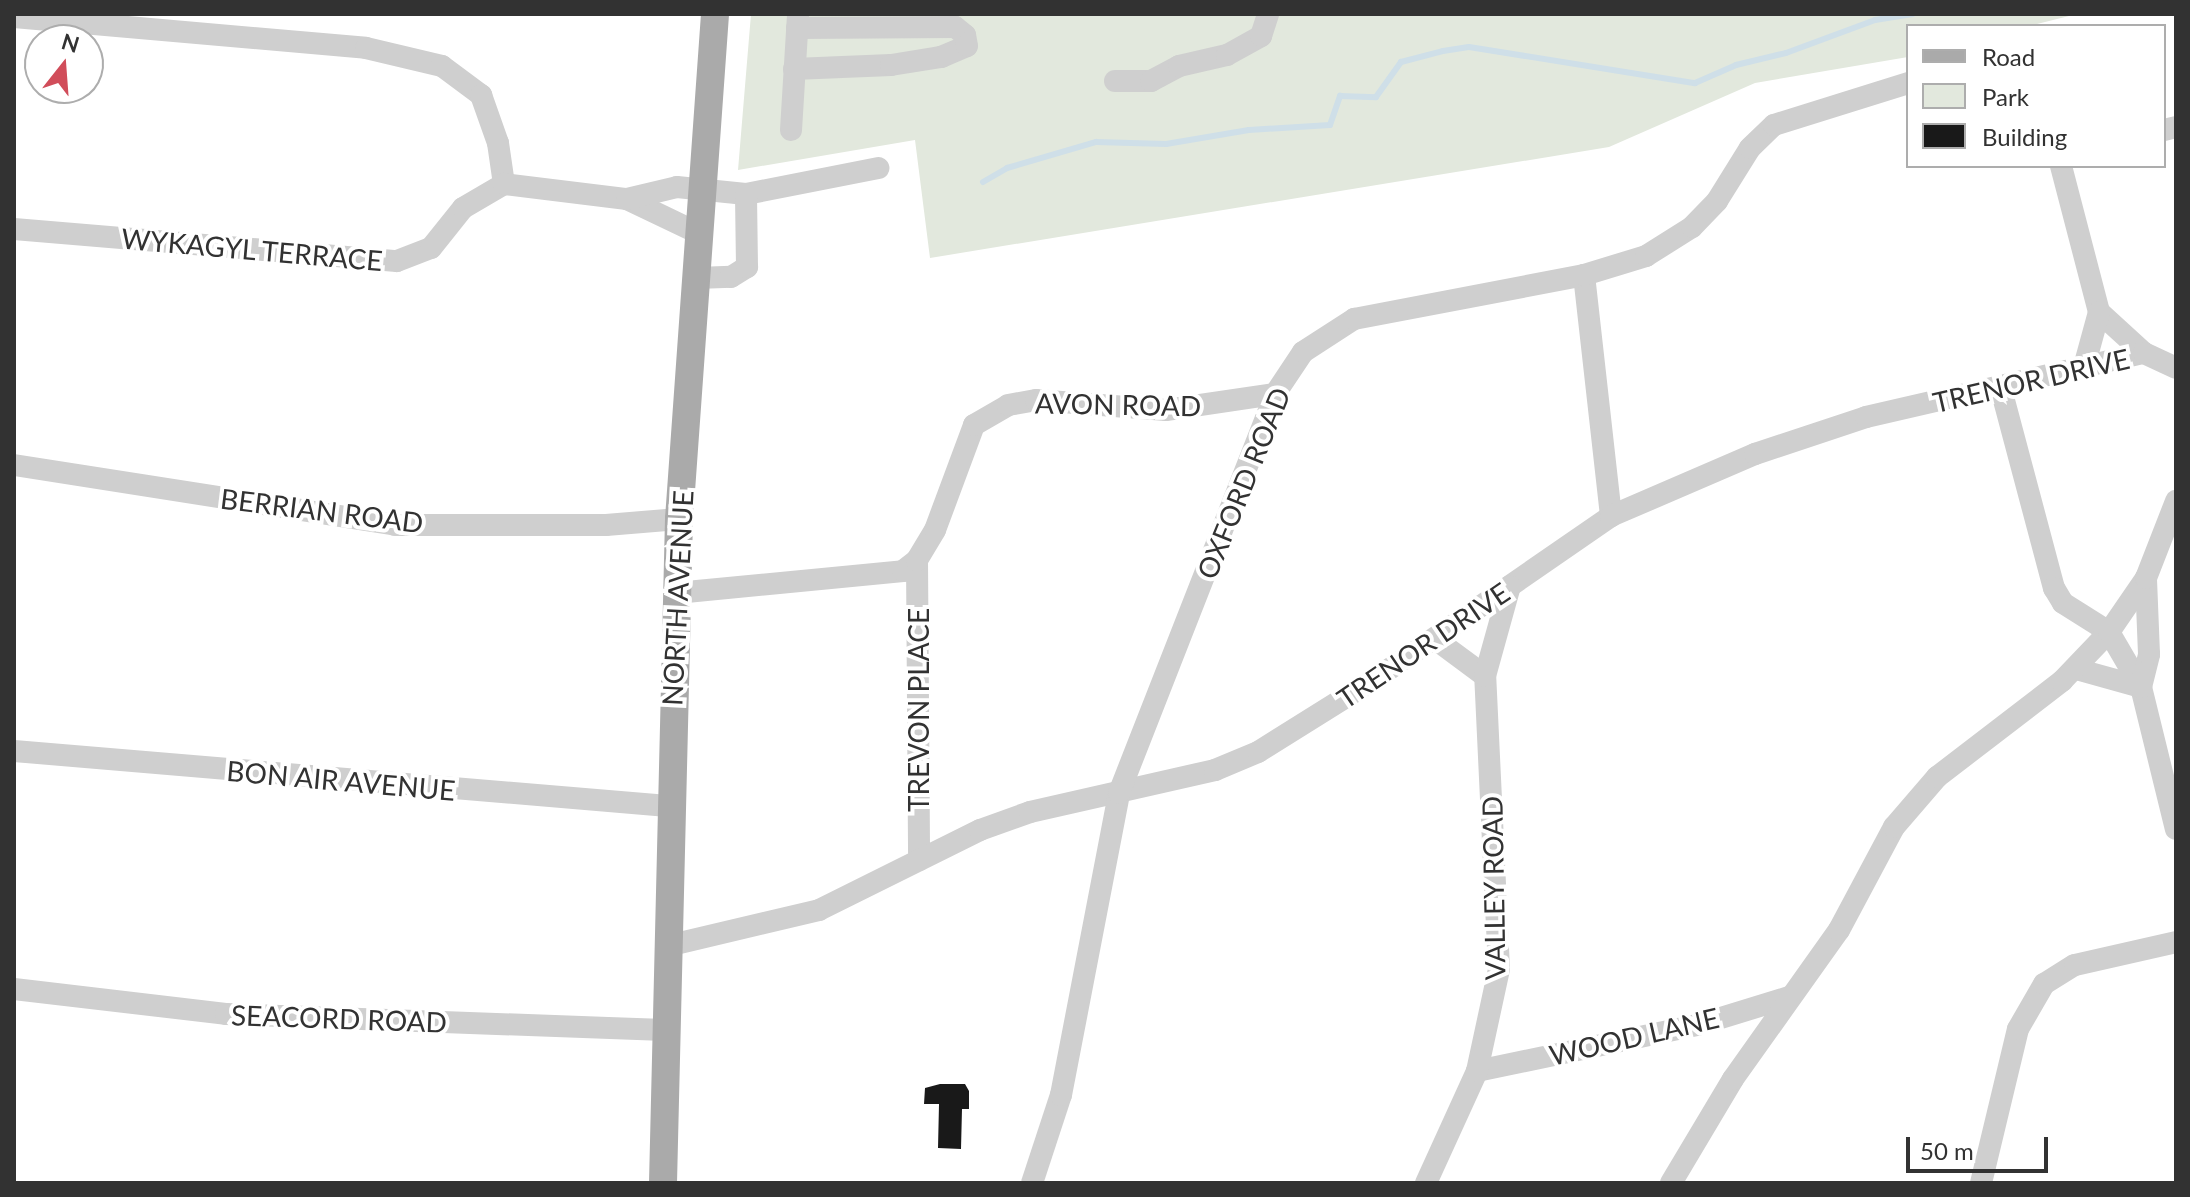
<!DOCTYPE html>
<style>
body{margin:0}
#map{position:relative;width:2190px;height:1197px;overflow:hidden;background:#fff;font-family:Lato,sans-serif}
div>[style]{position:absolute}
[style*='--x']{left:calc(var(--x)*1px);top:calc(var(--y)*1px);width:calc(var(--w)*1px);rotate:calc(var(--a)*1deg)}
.green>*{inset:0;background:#e2e8dd}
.stream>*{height:6px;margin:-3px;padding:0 3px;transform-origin:3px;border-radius:3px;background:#cfdfe8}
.building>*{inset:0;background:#191919}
.minor>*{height:22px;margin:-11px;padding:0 11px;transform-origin:11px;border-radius:11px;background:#cfcfcf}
.major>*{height:28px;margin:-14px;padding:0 14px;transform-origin:14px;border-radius:14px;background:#aaa}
span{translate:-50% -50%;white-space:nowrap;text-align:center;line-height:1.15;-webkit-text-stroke:8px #fff;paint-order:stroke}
.street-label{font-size:28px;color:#323232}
.frame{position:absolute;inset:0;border:16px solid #323232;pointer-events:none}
.legend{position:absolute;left:1906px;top:24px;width:260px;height:144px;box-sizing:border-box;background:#fff;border:2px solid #adadad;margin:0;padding:10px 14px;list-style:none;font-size:24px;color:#323232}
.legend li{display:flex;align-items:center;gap:16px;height:40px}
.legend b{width:40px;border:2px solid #adadad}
.north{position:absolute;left:24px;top:24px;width:80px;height:80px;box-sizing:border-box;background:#fff;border:2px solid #adadad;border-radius:50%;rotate:17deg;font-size:22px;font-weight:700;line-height:32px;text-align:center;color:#323232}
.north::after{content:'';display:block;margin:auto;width:28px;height:36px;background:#d14d5a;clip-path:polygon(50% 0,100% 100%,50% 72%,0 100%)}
.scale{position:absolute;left:1906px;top:1137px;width:142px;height:36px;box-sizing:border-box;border:4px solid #323232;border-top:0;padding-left:10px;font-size:24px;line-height:28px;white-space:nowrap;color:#323232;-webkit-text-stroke:6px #fff;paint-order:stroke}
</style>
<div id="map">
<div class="green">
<i style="clip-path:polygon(751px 14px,2077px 14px,2029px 26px,1908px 26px,1908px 57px,1755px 83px,1609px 147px,930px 258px,915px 140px,738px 170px)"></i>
</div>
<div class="stream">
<i style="--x:983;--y:182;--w:28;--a:-30"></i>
<i style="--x:1007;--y:168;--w:93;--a:-16.3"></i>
<i style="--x:1096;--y:142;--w:70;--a:1.6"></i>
<i style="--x:1166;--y:144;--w:84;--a:-9.6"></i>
<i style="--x:1249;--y:130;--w:81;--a:-3.5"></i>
<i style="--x:1330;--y:125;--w:31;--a:-71"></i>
<i style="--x:1340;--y:96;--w:36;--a:2"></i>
<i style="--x:1376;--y:97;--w:43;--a:-54.5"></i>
<i style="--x:1401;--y:62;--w:43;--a:-14.7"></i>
<i style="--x:1443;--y:51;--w:26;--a:-9"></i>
<i style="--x:1469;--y:47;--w:229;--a:9.1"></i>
<i style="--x:1695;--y:83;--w:45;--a:-23.7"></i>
<i style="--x:1736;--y:65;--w:51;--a:-13.5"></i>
<i style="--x:1786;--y:53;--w:95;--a:-20.3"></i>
<i style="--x:1875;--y:20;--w:38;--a:-9"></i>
</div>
<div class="building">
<i style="clip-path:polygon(940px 1084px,965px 1084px,969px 1091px,969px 1109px,962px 1109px,961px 1149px,938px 1148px,939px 1104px,924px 1104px,925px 1088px)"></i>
</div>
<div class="minor">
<i style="--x:14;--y:17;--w:353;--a:5"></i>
<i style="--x:366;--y:48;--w:78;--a:13.3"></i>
<i style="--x:442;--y:66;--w:49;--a:36.6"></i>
<i style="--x:481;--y:95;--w:51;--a:70.5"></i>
<i style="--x:498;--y:143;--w:41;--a:81.7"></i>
<i style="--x:794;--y:69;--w:97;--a:-2.4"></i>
<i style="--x:891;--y:65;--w:51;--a:-9.1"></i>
<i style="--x:941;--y:57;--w:28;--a:-23"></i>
<i style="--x:967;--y:46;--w:11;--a:-100"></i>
<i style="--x:965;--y:35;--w:13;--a:-141"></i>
<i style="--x:955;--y:27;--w:158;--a:179.6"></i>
<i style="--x:1115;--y:81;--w:36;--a:0"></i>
<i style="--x:1151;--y:81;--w:32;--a:-28"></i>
<i style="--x:1179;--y:66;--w:49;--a:-12.9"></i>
<i style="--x:1227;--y:55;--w:39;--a:-29"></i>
<i style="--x:1261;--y:36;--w:23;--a:-72"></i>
<i style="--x:791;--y:130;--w:115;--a:-86.5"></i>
<i style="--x:2164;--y:130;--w:12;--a:-14"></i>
<i style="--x:2061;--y:166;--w:151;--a:75.4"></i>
<i style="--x:2099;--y:312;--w:61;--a:42.3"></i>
<i style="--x:627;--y:199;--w:79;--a:25.6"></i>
<i style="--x:14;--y:229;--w:384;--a:4.8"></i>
<i style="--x:397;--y:261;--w:36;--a:-21"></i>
<i style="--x:431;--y:248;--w:51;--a:-51.3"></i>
<i style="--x:463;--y:208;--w:48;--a:-30.3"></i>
<i style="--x:504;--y:184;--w:124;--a:7"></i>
<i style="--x:627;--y:199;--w:51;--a:-13.5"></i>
<i style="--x:677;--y:187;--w:69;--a:5.8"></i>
<i style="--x:746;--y:194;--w:135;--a:-11.1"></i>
<i style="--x:1584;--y:275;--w:243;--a:83.6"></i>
<i style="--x:697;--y:278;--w:34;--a:-2"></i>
<i style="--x:731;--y:277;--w:19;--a:-32"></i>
<i style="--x:747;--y:267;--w:73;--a:-90.8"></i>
<i style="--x:2084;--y:367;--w:57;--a:-74.7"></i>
<i style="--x:2001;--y:389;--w:206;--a:75.1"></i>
<i style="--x:2054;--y:588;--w:17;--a:59"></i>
<i style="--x:2063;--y:603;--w:54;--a:32.2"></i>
<i style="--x:2109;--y:632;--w:64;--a:59.8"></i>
<i style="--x:2141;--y:687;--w:146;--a:76.2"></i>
<i style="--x:14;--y:465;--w:386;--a:8.9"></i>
<i style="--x:395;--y:525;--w:211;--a:0"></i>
<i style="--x:606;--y:525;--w:73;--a:-4.7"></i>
<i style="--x:917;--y:560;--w:300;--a:89.6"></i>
<i style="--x:676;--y:593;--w:228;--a:-5.5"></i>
<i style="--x:903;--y:571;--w:18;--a:-38"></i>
<i style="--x:917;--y:560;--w:35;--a:-59"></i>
<i style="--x:935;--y:530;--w:112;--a:-69.6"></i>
<i style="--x:974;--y:425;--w:39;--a:-30"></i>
<i style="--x:1008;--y:405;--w:28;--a:-10"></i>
<i style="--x:1036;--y:400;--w:130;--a:4.4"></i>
<i style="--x:1166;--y:410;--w:110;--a:-8.4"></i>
<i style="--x:1435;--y:639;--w:62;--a:36.5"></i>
<i style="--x:2076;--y:669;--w:67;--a:15.5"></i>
<i style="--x:2141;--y:687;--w:34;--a:-76"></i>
<i style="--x:2149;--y:654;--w:76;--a:-92.3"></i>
<i style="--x:14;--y:751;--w:656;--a:4.81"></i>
<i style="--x:667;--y:946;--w:156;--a:-13.3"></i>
<i style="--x:819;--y:910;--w:180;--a:-26.4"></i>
<i style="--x:980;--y:830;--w:53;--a:-19.8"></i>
<i style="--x:1030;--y:812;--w:190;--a:-12.8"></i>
<i style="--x:1215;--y:770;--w:47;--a:-22.7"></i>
<i style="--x:1258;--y:752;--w:138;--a:-32"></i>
<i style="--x:1375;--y:679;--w:287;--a:-34.6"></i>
<i style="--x:1611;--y:516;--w:157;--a:-23.3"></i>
<i style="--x:1755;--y:454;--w:117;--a:-18.4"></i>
<i style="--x:1866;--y:417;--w:285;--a:-13"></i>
<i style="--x:2144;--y:353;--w:35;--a:25"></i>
<i style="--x:14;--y:989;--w:213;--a:6.7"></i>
<i style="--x:226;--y:1014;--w:439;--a:2.1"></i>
<i style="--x:1477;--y:1071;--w:226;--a:-11.8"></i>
<i style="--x:1698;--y:1025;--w:95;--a:-17.1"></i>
<i style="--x:1032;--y:1183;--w:93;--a:-71.8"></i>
<i style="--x:1061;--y:1095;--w:308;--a:-79.1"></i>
<i style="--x:1119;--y:793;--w:428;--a:-68.6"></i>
<i style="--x:1275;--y:394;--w:50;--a:-56.3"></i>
<i style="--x:1303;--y:352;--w:61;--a:-32.9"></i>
<i style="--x:1354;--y:319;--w:234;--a:-10.8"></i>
<i style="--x:1584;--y:275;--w:65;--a:-17"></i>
<i style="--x:1646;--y:256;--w:54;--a:-32.2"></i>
<i style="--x:1692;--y:227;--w:36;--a:-46"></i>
<i style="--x:1717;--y:201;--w:62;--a:-58.1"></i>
<i style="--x:1750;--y:148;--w:33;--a:-44"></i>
<i style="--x:1774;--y:125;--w:140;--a:-17.4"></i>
<i style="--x:1426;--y:1183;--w:123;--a:-65.5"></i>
<i style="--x:1477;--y:1071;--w:104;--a:-77.8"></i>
<i style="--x:1499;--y:969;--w:293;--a:-92.7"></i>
<i style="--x:1485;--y:676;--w:93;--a:-74.5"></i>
<i style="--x:1671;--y:1183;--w:121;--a:-59.2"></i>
<i style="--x:1733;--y:1079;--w:183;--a:-54.6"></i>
<i style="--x:1839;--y:930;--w:117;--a:-61.9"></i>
<i style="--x:1894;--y:827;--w:66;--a:-49.3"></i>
<i style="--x:1937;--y:777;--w:158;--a:-37.5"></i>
<i style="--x:2062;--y:681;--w:68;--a:-46.2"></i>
<i style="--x:2109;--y:632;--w:65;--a:-55.6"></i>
<i style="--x:2146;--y:578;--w:83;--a:-68.7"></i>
<i style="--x:1981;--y:1183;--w:158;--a:-76.5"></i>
<i style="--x:2018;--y:1029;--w:52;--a:-60"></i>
<i style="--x:2044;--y:984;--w:36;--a:-32"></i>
<i style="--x:2075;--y:965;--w:104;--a:-12.8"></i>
</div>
<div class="major">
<i style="--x:663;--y:1183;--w:664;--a:-88.62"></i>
<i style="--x:679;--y:519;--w:506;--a:-85.92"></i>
</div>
<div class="street-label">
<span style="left:252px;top:249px;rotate:5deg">WYKAGYL TERRACE</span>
<span style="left:2031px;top:380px;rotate:-13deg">TRENOR DRIVE</span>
<span style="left:1118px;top:404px;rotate:1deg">AVON ROAD</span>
<span style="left:1243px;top:483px;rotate:-68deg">OXFORD ROAD</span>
<span style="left:322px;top:510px;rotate:7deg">BERRIAN ROAD</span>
<span style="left:677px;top:598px;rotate:-87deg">NORTH AVENUE</span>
<span style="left:1423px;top:645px;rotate:-34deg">TRENOR DRIVE</span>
<span style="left:918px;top:710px;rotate:-90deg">TREVON PLACE</span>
<span style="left:341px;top:780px;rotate:5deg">BON AIR AVENUE</span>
<span style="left:1493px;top:888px;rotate:-91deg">VALLEY ROAD</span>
<span style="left:339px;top:1018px;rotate:2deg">SEACORD ROAD</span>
<span style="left:1634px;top:1036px;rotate:-13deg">WOOD LANE</span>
</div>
<div class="frame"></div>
<ul class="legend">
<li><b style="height:10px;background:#aaa"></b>Road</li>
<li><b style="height:22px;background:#e2e8dd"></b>Park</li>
<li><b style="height:22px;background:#191919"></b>Building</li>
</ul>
<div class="north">N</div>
<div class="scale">50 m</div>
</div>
